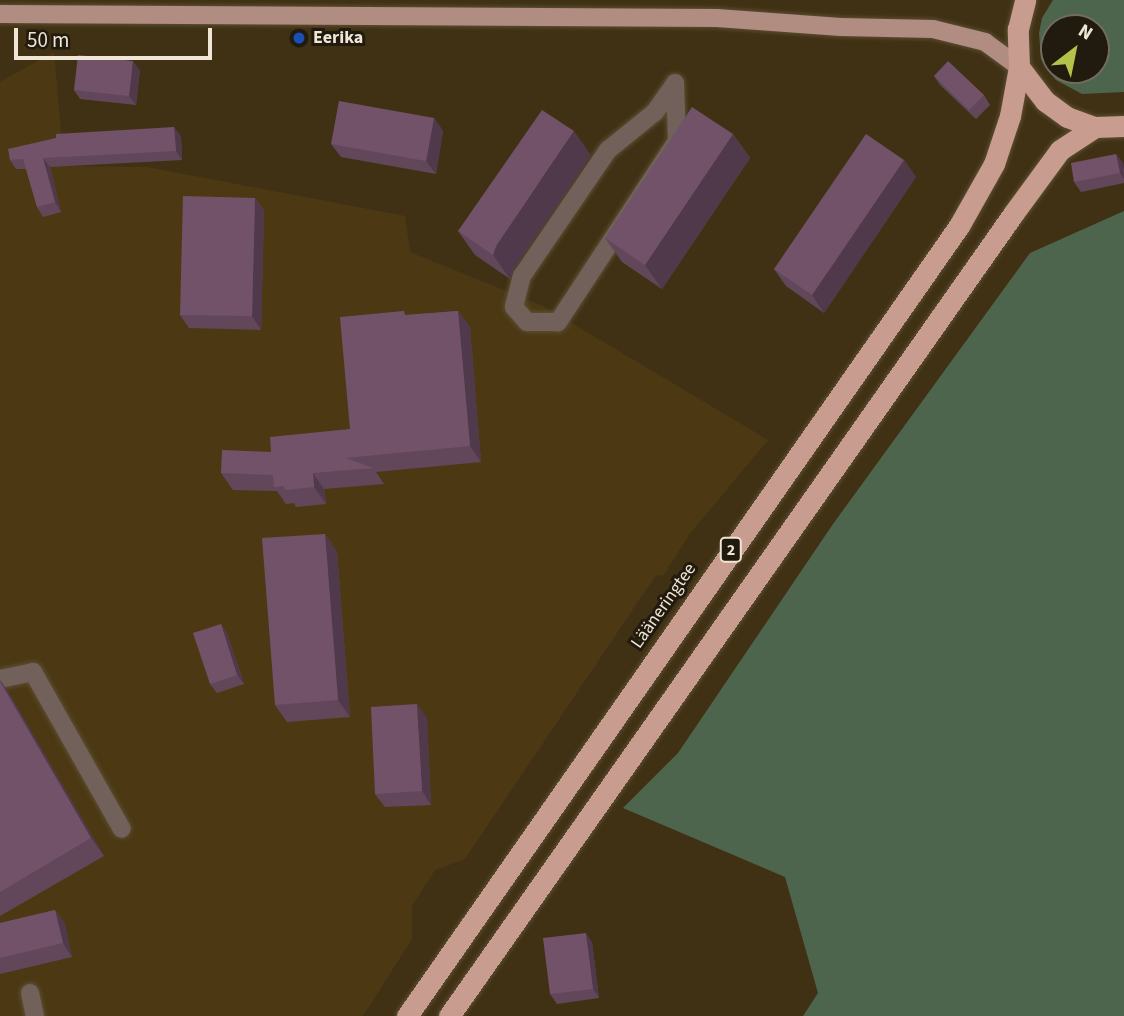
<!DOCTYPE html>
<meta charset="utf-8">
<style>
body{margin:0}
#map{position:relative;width:1124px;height:1016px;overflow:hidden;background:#403114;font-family:"Source Sans 3",sans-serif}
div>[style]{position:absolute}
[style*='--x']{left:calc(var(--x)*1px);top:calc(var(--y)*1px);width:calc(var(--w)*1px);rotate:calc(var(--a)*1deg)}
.built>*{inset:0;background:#4c3914}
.green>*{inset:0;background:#4d654d}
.roads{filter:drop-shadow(0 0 2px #5c4e33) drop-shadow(0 0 2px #5c4e33)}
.minor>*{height:18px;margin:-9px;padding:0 9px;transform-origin:9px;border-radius:9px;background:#72615b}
.major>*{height:18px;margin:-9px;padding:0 9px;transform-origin:9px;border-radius:9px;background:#b08c81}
.highway>*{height:21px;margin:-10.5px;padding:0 10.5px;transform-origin:10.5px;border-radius:10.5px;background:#c89d90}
.wall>*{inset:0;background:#62475a}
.shaded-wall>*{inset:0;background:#50394a}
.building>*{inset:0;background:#725269}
.dots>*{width:19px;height:19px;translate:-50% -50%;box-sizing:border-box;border:4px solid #211a0e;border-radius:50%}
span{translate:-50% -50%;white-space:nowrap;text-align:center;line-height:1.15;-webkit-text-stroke:6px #211a0e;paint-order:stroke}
.shield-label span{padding:2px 5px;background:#211a0e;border:2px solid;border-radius:5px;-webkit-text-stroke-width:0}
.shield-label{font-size:16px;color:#efe6d5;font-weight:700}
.poi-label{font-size:18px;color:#efe6d5;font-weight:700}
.left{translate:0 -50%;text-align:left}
.street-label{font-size:18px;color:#efe6d5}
.north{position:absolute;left:1040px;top:14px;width:70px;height:70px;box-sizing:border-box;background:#211a0e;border:2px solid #736c5e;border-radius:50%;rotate:32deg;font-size:19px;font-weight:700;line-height:28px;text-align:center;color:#efe6d5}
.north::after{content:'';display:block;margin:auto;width:24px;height:32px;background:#b3c24b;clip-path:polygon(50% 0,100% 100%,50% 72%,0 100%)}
.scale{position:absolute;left:14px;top:28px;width:198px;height:32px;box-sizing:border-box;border:4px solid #efe6d5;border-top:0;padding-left:9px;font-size:21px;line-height:24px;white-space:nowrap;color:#efe6d5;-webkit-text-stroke:5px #211a0e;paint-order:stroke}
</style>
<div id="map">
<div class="built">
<i style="clip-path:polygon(54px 52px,64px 166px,147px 167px,405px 216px,410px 252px,543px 306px,768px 440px,689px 535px,663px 576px,656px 575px,465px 859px,435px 870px,412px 906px,412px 939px,363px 1016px,0 1016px,0 82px)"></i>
</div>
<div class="green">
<i style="clip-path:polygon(evenodd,1053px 0,1124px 0,1124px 92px,1082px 94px,1056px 80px,1047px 69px,1041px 59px,1039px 33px,1042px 18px,1053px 0,1096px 28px,1096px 70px,1054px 70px,1054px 28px,1096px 28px)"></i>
<i style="clip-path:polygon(1124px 211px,1124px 1016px,803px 1016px,818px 993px,785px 877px,623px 808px,678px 753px,833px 524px,1030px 253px)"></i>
</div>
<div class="roads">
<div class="minor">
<i style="--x:675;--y:83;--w:58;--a:88"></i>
<i style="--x:677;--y:141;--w:217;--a:123.3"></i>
<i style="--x:558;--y:322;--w:31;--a:180"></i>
<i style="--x:527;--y:322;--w:20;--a:-131"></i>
<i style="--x:514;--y:307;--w:32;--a:-76"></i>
<i style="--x:522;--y:276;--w:153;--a:-55.7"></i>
<i style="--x:608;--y:150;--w:60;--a:-39"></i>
<i style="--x:655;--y:112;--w:35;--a:-55"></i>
<i style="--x:0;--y:679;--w:34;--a:-12"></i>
<i style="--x:33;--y:672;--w:180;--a:60.5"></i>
<i style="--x:30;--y:993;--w:24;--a:78"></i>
</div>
<div class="major">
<i style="--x:0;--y:14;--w:717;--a:0.32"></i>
<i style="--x:717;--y:18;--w:124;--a:4.2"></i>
<i style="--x:841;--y:27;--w:92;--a:1.2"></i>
<i style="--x:933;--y:29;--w:54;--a:14"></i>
<i style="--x:985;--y:42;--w:42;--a:36.3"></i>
</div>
<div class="highway">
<i style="--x:1019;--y:67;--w:43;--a:52.6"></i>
<i style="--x:1045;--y:101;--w:27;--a:36"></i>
<i style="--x:1067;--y:117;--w:30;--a:20"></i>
<i style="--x:1095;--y:127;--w:29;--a:-2"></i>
<i style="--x:407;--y:1016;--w:964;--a:-55.06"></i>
<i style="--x:959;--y:226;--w:71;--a:-60.6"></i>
<i style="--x:994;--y:164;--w:51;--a:-71.6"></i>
<i style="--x:1010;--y:116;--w:50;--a:-79.6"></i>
<i style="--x:1019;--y:67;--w:38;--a:-92"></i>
<i style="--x:1018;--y:29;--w:30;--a:-76"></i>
<i style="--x:449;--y:1016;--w:980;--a:-54.88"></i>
<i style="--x:1013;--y:214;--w:79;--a:-53.7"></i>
<i style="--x:1060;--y:150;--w:42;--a:-33.3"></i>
</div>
</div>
<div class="wall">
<i style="clip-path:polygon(140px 70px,136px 105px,80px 99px,74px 90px)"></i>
<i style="clip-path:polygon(934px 76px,984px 95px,990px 105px,976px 119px,940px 85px)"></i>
<i style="clip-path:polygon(434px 118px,443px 131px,436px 174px,341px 157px,331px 144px)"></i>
<i style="clip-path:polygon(174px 127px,181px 137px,182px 160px,50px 167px,61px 212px,43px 217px,37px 207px,26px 169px,16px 169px,10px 160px)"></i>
<i style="clip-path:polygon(733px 134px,750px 158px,662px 289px,622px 262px,605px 238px)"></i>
<i style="clip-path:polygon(1116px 154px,1123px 163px,1124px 170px,1124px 183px,1081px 192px,1074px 182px)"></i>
<i style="clip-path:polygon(591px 155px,513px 270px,510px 279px,475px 255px,458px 231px)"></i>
<i style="clip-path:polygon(904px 160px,916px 177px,824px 313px,786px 286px,774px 269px)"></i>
<i style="clip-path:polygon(255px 198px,264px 211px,261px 330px,189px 328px,180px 315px)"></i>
<i style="clip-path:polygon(458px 311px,470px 327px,481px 462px,376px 472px,384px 484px,324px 489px,326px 504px,296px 507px,294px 503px,286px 504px,277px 491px,233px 490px,221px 473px,271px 452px,350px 429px,407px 315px)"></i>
<i style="clip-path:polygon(325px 534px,337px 552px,350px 717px,287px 722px,275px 705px)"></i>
<i style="clip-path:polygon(221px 624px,227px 633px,244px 684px,217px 693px,210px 684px)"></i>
<i style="clip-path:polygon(0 680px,7px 690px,104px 856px,0 916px)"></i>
<i style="clip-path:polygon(427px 718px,431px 805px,385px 807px,375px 794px)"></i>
<i style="clip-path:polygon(55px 910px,65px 924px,72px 957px,0 974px,0 923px)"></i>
<i style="clip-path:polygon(592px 942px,599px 998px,557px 1004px,550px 994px)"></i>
</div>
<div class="shaded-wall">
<i style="clip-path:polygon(133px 61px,140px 70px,136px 105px,129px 96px)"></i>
<i style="clip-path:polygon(434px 118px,443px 131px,436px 174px,426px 161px)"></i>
<i style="clip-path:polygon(174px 127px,181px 137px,182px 160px,176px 151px)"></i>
<i style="clip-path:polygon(574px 131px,591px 155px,513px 270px,510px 279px,493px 255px,496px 246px)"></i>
<i style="clip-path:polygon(733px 134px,750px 158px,662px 289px,645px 265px)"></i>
<i style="clip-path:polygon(1116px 154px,1123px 163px,1124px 179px,1120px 173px)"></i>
<i style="clip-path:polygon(43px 158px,50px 167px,61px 212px,55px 202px)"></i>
<i style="clip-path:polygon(904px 160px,916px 177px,824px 313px,812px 295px)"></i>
<i style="clip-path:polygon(255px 198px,264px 211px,261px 330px,252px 316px)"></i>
<i style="clip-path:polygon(458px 311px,470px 327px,481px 462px,470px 446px)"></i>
<i style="clip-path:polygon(313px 473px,324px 489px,326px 504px,314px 487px)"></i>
<i style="clip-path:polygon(325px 534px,337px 552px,350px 717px,338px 700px)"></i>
<i style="clip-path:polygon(221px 624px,227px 633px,244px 684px,237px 675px)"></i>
<i style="clip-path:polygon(0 680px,7px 690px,104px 856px,91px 838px)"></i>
<i style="clip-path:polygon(417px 704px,427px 718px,431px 805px,422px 791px)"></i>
<i style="clip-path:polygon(55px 910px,65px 924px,72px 957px,63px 943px)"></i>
<i style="clip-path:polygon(586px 933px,592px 942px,599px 998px,593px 989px)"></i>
</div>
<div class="building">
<i style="clip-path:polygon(78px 55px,133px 61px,129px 96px,74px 90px)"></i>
<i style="clip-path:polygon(948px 61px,984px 95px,969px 110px,934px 76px)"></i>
<i style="clip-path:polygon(339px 101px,434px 118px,426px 161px,331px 144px)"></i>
<i style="clip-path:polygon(692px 107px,733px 134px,645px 265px,605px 238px)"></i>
<i style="clip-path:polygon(542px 110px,574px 131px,496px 246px,493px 255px,458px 231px)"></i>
<i style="clip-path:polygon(174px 127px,176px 151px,43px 158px,55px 202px,37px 207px,23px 159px,10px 160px,8px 149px,56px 138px,56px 134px)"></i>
<i style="clip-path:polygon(866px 134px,904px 160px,812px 295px,774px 269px)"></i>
<i style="clip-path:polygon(1116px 154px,1120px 173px,1074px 182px,1071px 163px)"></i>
<i style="clip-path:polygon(183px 196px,255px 198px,252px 316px,180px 315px)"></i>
<i style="clip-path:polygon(404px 311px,405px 315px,458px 311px,470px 446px,345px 458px,373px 468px,313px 473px,314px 487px,285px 490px,284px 486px,274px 487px,273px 475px,221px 473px,222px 450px,271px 452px,270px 437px,350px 429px,340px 317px)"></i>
<i style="clip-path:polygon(325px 534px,338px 700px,275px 705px,262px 538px)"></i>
<i style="clip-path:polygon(221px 624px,237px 675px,210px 684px,193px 633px)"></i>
<i style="clip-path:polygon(0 682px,91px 838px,0 892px)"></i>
<i style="clip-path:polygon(417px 704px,422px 791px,375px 794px,371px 707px)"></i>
<i style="clip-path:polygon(55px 910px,63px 943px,0 958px,0 923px)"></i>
<i style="clip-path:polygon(586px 933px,593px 989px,550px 994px,543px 938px)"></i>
</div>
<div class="dots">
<i style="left:299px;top:38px;background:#1a4fb4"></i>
</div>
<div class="shield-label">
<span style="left:731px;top:550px">2</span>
</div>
<div class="poi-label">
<span class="left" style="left:313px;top:38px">Eerika</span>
</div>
<div class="street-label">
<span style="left:664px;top:606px;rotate:-55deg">Lääneringtee</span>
</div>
<div class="north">N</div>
<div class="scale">50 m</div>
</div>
